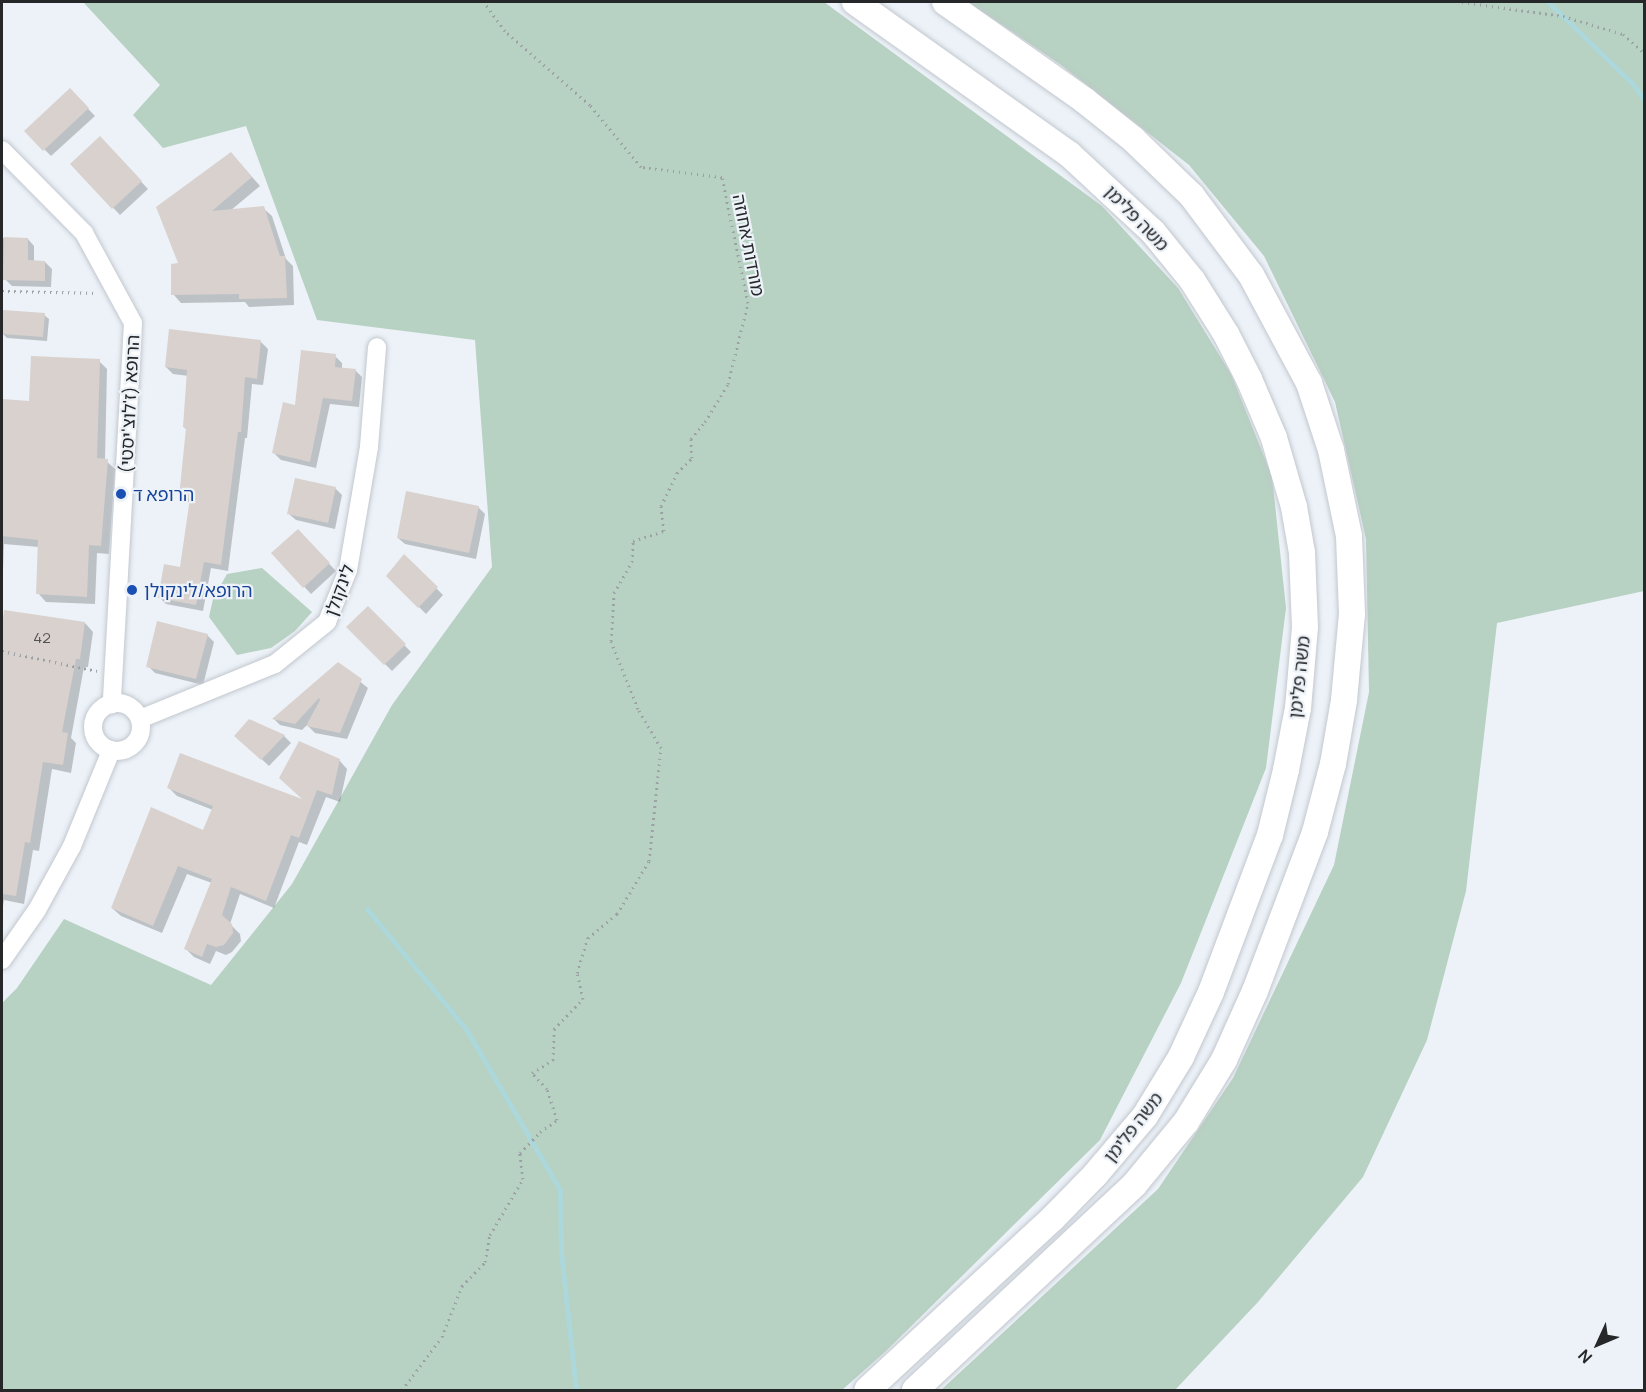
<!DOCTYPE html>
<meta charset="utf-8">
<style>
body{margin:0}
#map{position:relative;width:1646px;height:1392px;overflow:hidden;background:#ecf2f8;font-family:Manrope,"Noto Sans Hebrew",sans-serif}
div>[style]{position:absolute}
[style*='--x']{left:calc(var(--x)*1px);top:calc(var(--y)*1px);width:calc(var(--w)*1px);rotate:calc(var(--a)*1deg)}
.green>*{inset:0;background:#b7d1c2}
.shadow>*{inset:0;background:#0003}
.stream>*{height:5px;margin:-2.5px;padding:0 2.5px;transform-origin:2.5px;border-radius:2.5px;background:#acd8db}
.building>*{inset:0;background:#d9d1cd}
.path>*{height:3px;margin-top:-1.5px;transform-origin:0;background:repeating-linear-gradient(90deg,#9ca1a5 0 1.5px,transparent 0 6px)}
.roads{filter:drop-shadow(0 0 2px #c2c7ce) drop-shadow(0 0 2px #c2c7ce)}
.minor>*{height:18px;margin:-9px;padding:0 9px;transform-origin:9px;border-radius:9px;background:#fff}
.minor>.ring{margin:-9px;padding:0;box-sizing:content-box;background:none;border:18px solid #fff;border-radius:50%}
.secondary>*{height:26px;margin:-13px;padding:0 13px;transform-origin:13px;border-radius:13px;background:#fff}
.dots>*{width:16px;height:16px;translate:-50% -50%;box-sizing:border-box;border:3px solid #ecf2f8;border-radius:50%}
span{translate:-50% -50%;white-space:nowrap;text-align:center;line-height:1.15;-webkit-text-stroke:4.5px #ecf2f8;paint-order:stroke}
.number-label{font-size:15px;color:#525252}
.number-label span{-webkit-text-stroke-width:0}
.street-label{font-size:18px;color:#252729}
.transit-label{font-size:18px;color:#164399}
.left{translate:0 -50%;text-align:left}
.frame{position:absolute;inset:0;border:3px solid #252729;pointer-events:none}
.north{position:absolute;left:1568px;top:1314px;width:60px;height:60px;-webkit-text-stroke:4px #ecf2f8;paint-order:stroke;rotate:226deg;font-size:16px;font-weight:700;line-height:24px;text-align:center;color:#252729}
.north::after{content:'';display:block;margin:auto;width:21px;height:27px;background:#252729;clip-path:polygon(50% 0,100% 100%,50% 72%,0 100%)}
</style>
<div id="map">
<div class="green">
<i style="clip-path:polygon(83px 2px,824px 2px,1102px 206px,1178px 288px,1231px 374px,1272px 476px,1286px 608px,1266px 768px,1181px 983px,1100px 1140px,885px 1352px,842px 1390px,2px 1390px,2px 1003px,17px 988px,64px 919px,211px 985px,292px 884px,392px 705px,492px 567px,475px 340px,317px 320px,246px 126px,163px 148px,133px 115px,160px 85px)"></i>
<i style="clip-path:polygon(968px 2px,1644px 2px,1644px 591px,1497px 623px,1466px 891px,1427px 1040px,1363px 1177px,1258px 1302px,1175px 1390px,941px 1390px,1158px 1189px,1233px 1078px,1334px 865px,1369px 692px,1366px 539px,1335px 402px,1264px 256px,1189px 165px,1061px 65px)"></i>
<i style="clip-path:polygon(262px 568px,312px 612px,295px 631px,271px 648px,237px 655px,209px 617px,213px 599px,227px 574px)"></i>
</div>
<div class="shadow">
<i style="clip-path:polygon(70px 90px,95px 116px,51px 156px,26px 131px)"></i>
<i style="clip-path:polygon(100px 138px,148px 189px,120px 215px,72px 164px)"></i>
<i style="clip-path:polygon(240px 163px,260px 186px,230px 211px,263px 208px,272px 216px,286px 259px,293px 266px,294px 305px,249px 307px,245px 302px,181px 303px,173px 294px,180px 265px)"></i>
<i style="clip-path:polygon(2px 238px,28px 239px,34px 246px,34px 262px,45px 262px,52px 269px,51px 287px,12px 286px,6px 280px,2px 280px)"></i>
<i style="clip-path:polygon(44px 315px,49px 319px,47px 341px,7px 338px,3px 334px)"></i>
<i style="clip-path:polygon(261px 342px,268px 349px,263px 385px,252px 384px,247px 438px,245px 438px,228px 571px,211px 568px,203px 611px,166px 604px,159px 597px,181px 568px,191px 504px,180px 496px,187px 430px,184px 427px,189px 376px,173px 374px,166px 367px)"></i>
<i style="clip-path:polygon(335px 356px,342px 363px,342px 369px,355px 370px,362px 377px,359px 407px,330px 404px,316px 468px,281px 460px,274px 453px,297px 406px)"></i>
<i style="clip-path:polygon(99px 361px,107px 369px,105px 460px,115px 469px,109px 554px,97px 553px,95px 604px,46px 602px,38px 593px,39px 547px,4px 544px,2px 597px,2px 400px,31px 402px)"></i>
<i style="clip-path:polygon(335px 488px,342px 495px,335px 529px,296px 520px,289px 514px)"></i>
<i style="clip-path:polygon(478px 507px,485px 514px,476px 559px,405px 544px,398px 538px)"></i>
<i style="clip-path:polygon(298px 531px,336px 571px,311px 594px,274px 554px)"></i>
<i style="clip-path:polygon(404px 556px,443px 595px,426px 614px,388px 576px)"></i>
<i style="clip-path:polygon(368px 608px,411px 652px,392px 671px,349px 628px)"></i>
<i style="clip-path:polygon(5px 612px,85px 623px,93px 632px,88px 667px,84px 667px,71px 738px,76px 743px,71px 773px,52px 769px,39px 851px,33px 850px,24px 904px,4px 900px,2px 912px,2px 638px)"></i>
<i style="clip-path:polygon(207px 635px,214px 642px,203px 685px,155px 673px,148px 666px)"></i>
<i style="clip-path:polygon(338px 664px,368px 688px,347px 739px,315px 733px,307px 725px,302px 730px,280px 725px,274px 719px)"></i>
<i style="clip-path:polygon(236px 735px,284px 736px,291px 743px,269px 766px)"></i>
<i style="clip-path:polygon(339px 760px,347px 769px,340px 802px,326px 797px,307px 845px,299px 842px,274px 908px,240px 894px,230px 924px,240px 934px,241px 941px,232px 952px,226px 955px,216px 951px,210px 964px,194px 957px,185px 948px,212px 883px,187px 874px,162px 933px,121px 916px,112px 908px,204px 832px,213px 810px,177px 796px,169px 788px,307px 802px)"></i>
</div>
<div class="stream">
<i style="--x:1548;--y:2;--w:118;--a:44"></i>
<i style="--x:1633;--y:84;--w:19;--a:55"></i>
<i style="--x:367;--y:909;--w:156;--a:50.5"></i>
<i style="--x:466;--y:1029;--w:186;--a:59.7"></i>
<i style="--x:560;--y:1190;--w:62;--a:89.1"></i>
<i style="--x:561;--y:1252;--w:139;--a:83.8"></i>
</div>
<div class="building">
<i style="clip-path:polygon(70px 88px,89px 108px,43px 151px,24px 131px)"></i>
<i style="clip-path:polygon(100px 136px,142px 181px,112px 209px,70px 164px)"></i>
<i style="clip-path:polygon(231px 152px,252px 177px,212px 211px,264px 206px,280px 256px,285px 256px,287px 298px,239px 299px,239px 294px,171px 295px,171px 264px,178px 263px,156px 207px)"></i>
<i style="clip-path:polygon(4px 237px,28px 238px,28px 260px,45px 261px,45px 281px,3px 280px)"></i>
<i style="clip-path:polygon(3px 310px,45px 313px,43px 337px,2px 334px)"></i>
<i style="clip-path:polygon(169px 329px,261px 340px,257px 379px,245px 377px,241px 432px,238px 432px,221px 565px,204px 562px,196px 605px,158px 598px,164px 564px,180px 567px,190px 498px,179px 497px,186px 428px,183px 427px,187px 370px,165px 367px)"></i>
<i style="clip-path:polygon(301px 350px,336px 354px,335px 367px,356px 369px,352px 401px,323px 398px,310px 462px,272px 453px,283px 402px,295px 405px)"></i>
<i style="clip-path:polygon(31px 356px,100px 359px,97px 458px,108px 459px,101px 546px,89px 545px,87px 597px,36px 594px,38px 540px,2px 536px,2px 399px,29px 401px)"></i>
<i style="clip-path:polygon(295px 478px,336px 487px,328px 523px,287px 514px)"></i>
<i style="clip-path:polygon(406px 491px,479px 506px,469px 553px,397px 538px)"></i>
<i style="clip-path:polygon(298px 529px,330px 563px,303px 588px,271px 553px)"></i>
<i style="clip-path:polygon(404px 554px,438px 587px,418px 608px,386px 576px)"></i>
<i style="clip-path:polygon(368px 606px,406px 644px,384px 665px,346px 627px)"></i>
<i style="clip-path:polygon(4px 610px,85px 622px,80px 659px,76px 659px,62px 732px,68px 733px,63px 765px,43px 762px,30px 843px,25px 842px,16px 896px,2px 894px,2px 627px)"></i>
<i style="clip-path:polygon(157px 621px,208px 634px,196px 679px,146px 667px)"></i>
<i style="clip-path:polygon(338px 662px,362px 679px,340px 733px,306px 726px,320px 700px,319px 698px,295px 724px,272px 719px)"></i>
<i style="clip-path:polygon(249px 719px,285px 735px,261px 760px,234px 736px)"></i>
<i style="clip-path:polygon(299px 741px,340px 759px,332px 795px,317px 790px,299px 838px,291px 835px,266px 901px,231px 887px,222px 915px,232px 924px,233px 933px,224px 945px,216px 947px,207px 944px,202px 957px,184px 949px,212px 879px,178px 866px,153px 926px,111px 908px,151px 807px,203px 830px,213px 806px,167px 788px,180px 753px,302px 799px,279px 778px)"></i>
</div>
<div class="path">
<i style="--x:1462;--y:2;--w:102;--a:7.9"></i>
<i style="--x:1563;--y:16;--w:63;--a:16.7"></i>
<i style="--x:1623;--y:34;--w:28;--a:42"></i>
<i style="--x:2;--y:291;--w:96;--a:1.2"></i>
<i style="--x:2;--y:651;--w:97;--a:11.9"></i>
<i style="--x:402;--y:1390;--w:66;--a:-53"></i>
<i style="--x:442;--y:1337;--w:55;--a:-68.6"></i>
<i style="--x:462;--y:1286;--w:33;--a:-46"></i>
<i style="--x:485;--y:1262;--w:27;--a:-80"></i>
<i style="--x:490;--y:1235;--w:65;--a:-59.5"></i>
<i style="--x:523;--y:1179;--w:26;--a:-97"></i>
<i style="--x:520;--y:1153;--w:29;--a:-46"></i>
<i style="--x:540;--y:1132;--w:21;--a:-35"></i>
<i style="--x:557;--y:1120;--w:33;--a:-108"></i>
<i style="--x:547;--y:1089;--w:22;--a:-133"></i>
<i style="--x:532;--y:1073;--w:25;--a:-32"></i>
<i style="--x:553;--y:1060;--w:31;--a:-88"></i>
<i style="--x:554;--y:1029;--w:42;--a:-46"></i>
<i style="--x:583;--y:999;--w:27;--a:-103"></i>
<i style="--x:577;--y:973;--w:37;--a:-73"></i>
<i style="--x:588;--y:938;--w:38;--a:-40"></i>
<i style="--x:617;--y:914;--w:62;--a:-58.9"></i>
<i style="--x:649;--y:861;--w:114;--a:-83.9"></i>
<i style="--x:661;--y:748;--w:45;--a:-120.5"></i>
<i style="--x:638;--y:709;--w:73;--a:-111.7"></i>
<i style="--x:611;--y:641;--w:48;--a:-86.4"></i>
<i style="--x:614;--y:593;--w:36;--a:-60"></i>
<i style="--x:632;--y:562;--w:21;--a:-87"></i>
<i style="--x:633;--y:541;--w:33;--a:-18"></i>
<i style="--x:664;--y:531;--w:25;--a:-97"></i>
<i style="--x:661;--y:506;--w:37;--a:-64"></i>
<i style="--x:677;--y:473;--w:21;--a:-45"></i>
<i style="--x:692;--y:458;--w:19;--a:-93"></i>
<i style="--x:691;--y:439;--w:22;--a:-51"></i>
<i style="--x:705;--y:422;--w:44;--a:-58.8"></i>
<i style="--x:728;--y:384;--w:83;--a:-76.1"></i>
<i style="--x:748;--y:303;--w:129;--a:-101.7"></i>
<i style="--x:722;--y:177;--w:82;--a:-173"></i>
<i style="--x:641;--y:167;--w:80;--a:-129.4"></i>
<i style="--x:590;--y:105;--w:113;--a:-139"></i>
<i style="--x:505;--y:31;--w:36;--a:-126"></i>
</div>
<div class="roads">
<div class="minor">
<i style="--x:2;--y:150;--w:117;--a:45.3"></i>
<i style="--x:84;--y:233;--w:102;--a:61.4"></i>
<i style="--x:133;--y:323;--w:382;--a:93.2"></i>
<i class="ring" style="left:93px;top:703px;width:30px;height:30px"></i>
<i style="--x:140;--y:719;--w:146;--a:-22.2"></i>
<i style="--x:275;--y:664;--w:67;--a:-38.9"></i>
<i style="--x:327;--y:622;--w:56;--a:-68"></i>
<i style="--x:348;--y:570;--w:125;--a:-80.3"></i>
<i style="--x:369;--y:447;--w:100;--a:-85.4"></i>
<i style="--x:2;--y:960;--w:61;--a:-55"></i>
<i style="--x:37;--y:910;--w:73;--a:-61.3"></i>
<i style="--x:72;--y:846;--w:103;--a:-67.7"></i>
</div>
<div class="secondary">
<i style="--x:855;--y:2;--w:262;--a:35.4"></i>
<i style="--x:1069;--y:154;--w:115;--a:42.9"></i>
<i style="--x:1153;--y:232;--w:62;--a:50.9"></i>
<i style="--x:1192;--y:280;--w:64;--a:57.8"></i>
<i style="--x:1226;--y:334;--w:51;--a:62.9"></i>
<i style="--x:1249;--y:379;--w:64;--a:67"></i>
<i style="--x:1274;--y:438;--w:72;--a:73.8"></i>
<i style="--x:1294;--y:507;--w:47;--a:80.1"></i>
<i style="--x:1302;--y:553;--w:74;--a:87.7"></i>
<i style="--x:1305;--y:627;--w:81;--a:94.9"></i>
<i style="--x:1298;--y:708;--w:63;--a:101"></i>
<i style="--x:1286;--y:770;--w:67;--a:103.8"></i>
<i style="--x:1270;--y:835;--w:168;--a:110.6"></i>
<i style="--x:1211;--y:992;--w:72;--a:114.8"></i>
<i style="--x:1181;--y:1057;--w:69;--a:121.4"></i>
<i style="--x:1145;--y:1116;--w:77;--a:130.3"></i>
<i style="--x:1095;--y:1175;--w:60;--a:134.3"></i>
<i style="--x:1053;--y:1218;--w:253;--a:137.2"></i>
<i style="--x:915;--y:1390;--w:300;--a:-43.1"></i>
<i style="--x:1134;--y:1185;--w:82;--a:-50.5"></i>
<i style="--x:1186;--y:1122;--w:73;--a:-58.5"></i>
<i style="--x:1224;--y:1060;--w:76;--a:-65.8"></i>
<i style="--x:1255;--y:991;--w:170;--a:-69.3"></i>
<i style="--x:1315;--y:832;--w:70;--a:-75.2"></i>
<i style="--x:1333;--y:764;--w:65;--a:-80.2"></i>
<i style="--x:1344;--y:700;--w:86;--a:-84.7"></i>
<i style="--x:1352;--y:614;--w:78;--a:-92.2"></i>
<i style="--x:1349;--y:536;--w:88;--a:-101.8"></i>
<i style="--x:1331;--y:450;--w:71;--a:-108.2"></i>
<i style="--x:1309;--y:383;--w:123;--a:-118.2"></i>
<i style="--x:1251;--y:275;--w:99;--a:-126.8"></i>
<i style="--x:1192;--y:196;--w:82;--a:-136"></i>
<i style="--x:1133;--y:139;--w:63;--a:-141.5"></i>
<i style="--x:1084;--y:100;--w:170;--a:-144.8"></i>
</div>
</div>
<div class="dots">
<i style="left:121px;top:494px;background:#1a4fb4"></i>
<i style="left:132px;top:590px;background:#1a4fb4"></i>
</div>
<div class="number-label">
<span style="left:42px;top:638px">42</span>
</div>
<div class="street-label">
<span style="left:1137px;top:218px;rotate:46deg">משה פלימן</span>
<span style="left:749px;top:245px;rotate:79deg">מורדות אחוזה</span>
<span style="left:129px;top:404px;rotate:-87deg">הרופא (ז'לוצ'יסטי)</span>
<span style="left:339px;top:590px;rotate:-70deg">לינקולן</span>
<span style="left:1299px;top:677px;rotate:-84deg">משה פלימן</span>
<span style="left:1133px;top:1127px;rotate:-52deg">משה פלימן</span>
</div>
<div class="transit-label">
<span class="left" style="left:133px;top:494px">הרופא ד</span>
<span class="left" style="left:144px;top:590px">הרופא/לינקולן</span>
</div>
<div class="frame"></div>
<div class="north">N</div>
</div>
